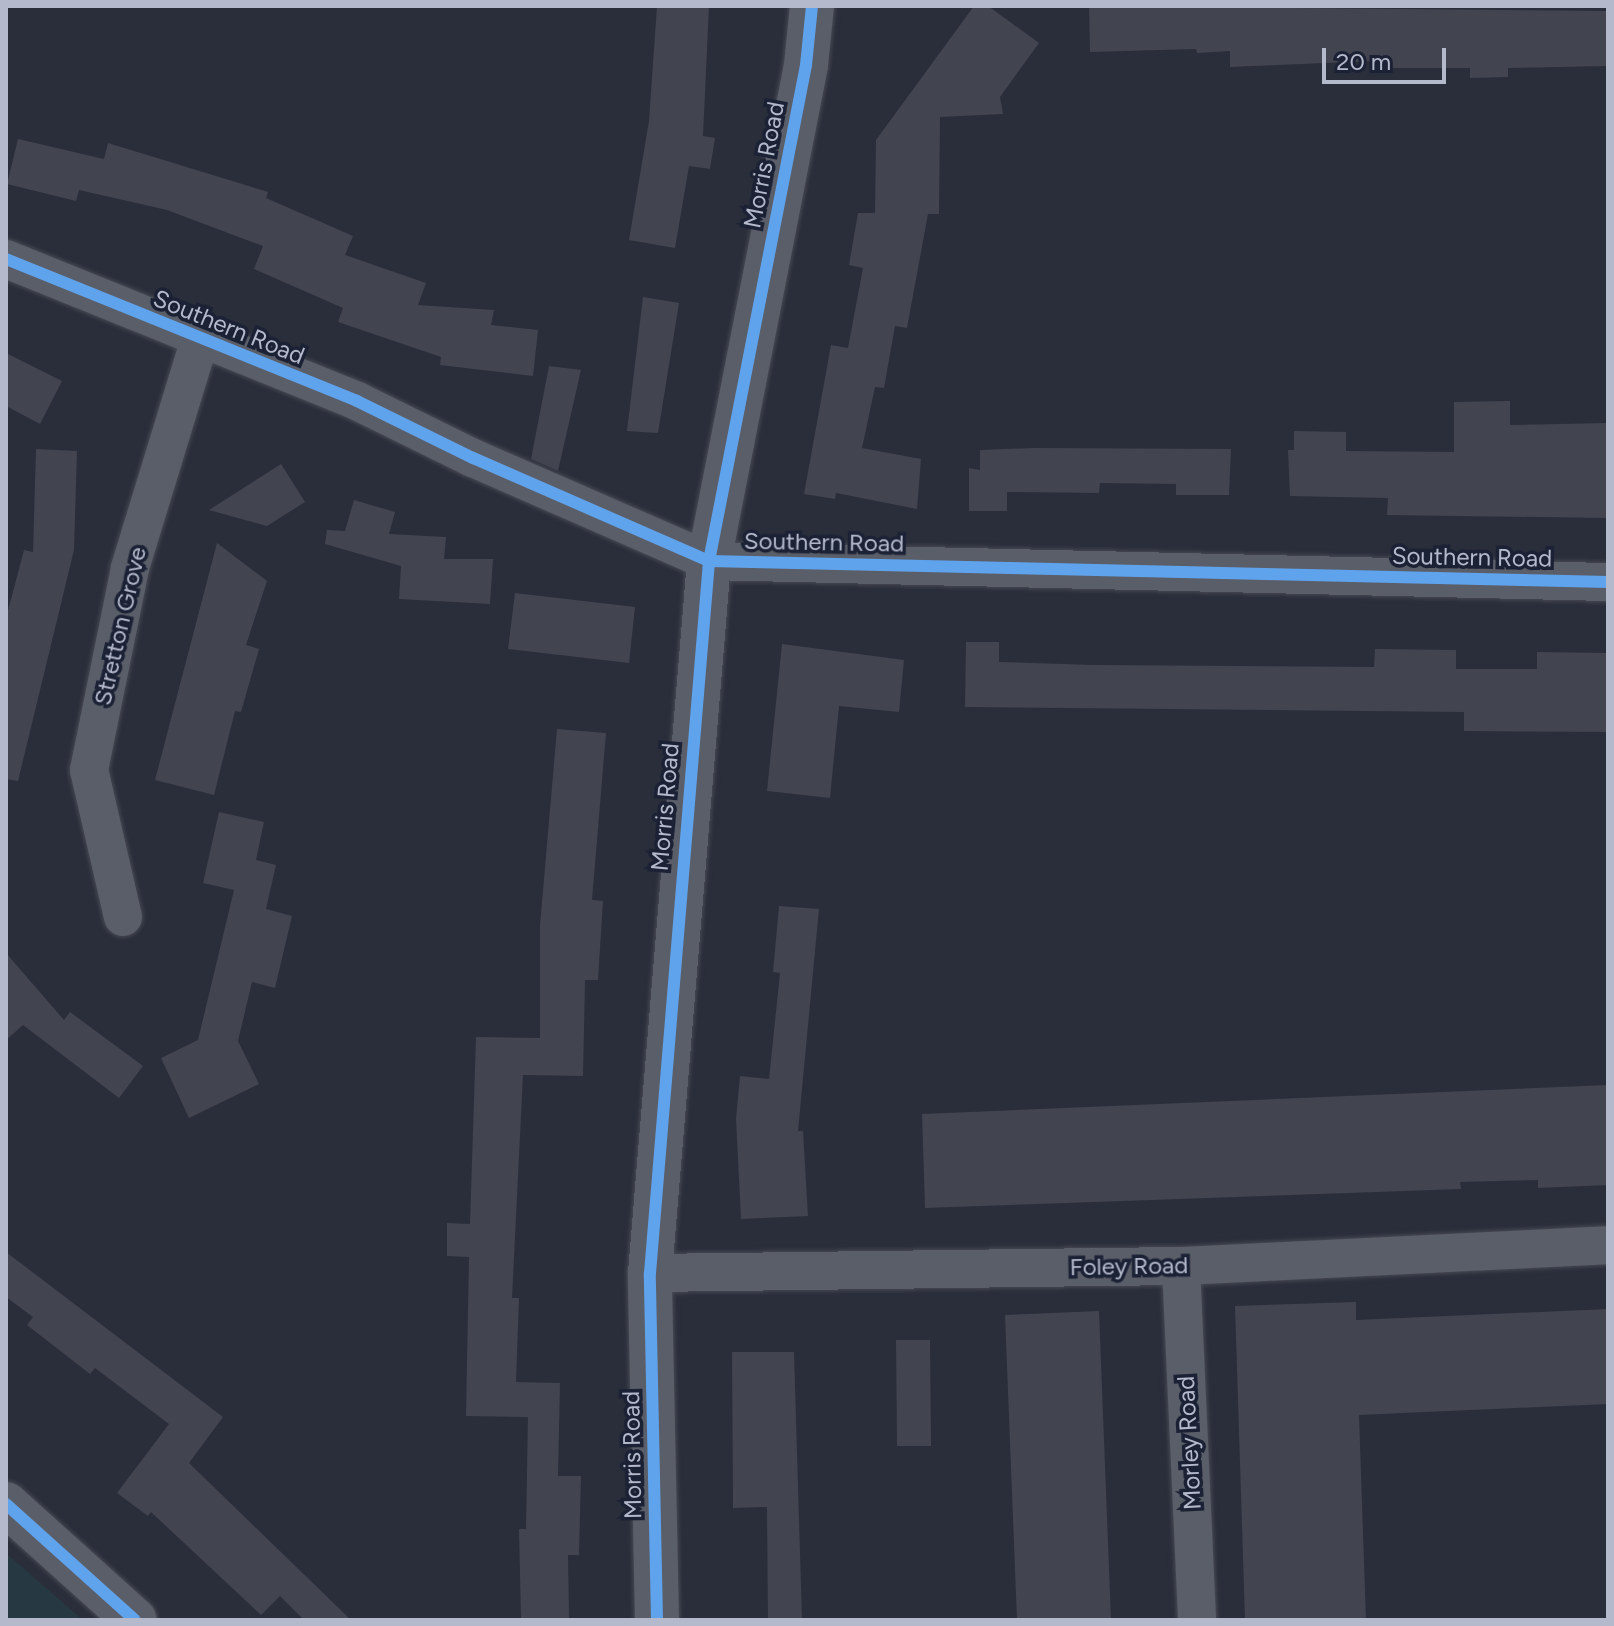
<!DOCTYPE html>
<style>
body{margin:0}
#map{position:relative;width:1614px;height:1626px;overflow:hidden;background:#2a2e3a;font-family:Figtree,sans-serif}
div>[style]{position:absolute}
[style*='--x']{left:calc(var(--x)*1px);top:calc(var(--y)*1px);width:calc(var(--w)*1px);rotate:calc(var(--a)*1deg)}
.green>*{inset:0;background:#263841}
.building>*{inset:0;background:#424550}
.roads{filter:drop-shadow(0 0 2px #464953) drop-shadow(0 0 2px #464953)}
.minor>*{height:38px;margin:-19px;padding:0 19px;transform-origin:19px;border-radius:19px;background:#5a5e68}
.tertiary>*{height:44px;margin:-22px;padding:0 22px;transform-origin:22px;border-radius:22px;background:#5a5e68}
.cycleway>*{height:12px;margin:-6px;padding:0 6px;transform-origin:6px;border-radius:6px;background:#60a3ed}
span{translate:-50% -50%;white-space:nowrap;text-align:center;line-height:1.15;-webkit-text-stroke:7px #1c2236;paint-order:stroke}
.street-label{font-size:24px;color:#b4b9cb}
.frame{position:absolute;inset:0;border:8px solid #b4b9cb;pointer-events:none}
.scale{position:absolute;left:1322px;top:48px;width:124px;height:36px;box-sizing:border-box;border:4px solid #b4b9cb;border-top:0;padding-left:10px;font-size:24px;line-height:28px;white-space:nowrap;color:#b4b9cb;-webkit-text-stroke:6px #1c2236;paint-order:stroke}
</style>
<div id="map">
<div class="green">
<i style="clip-path:polygon(6px 1553px,83px 1620px,6px 1620px)"></i>
</div>
<div class="building">
<i style="clip-path:polygon(657px 6px,709px 6px,703px 136px,715px 138px,710px 169px,689px 166px,675px 248px,629px 240px,649px 121px)"></i>
<i style="clip-path:polygon(974px 6px,988px 6px,1039px 43px,1000px 97px,1003px 114px,940px 117px,939px 214px,928px 214px,907px 328px,895px 326px,884px 388px,875px 387px,862px 448px,921px 459px,917px 509px,836px 493px,835px 499px,804px 494px,831px 345px,848px 348px,863px 268px,849px 265px,858px 213px,875px 213px,876px 140px)"></i>
<i style="clip-path:polygon(1089px 6px,1608px 11px,1608px 66px,1508px 68px,1508px 77px,1470px 78px,1470px 68px,1376px 68px,1376px 61px,1230px 67px,1230px 51px,1197px 53px,1196px 49px,1090px 52px)"></i>
<i style="clip-path:polygon(18px 139px,104px 159px,108px 143px,268px 192px,266px 198px,353px 236px,345px 255px,426px 283px,418px 305px,494px 310px,491px 325px,538px 330px,533px 376px,440px 365px,441px 357px,338px 322px,343px 308px,254px 269px,263px 246px,167px 210px,79px 190px,76px 201px,7px 184px)"></i>
<i style="clip-path:polygon(643px 297px,679px 303px,658px 433px,627px 431px)"></i>
<i style="clip-path:polygon(6px 353px,62px 381px,40px 424px,6px 406px)"></i>
<i style="clip-path:polygon(549px 366px,581px 370px,558px 471px,531px 459px)"></i>
<i style="clip-path:polygon(1510px 401px,1510px 425px,1608px 423px,1608px 518px,1387px 515px,1388px 498px,1290px 496px,1288px 450px,1294px 450px,1294px 431px,1346px 432px,1346px 451px,1454px 452px,1454px 402px)"></i>
<i style="clip-path:polygon(1034px 448px,1231px 449px,1229px 495px,1176px 495px,1176px 484px,1100px 483px,1099px 493px,1007px 492px,1007px 511px,969px 511px,969px 468px,980px 470px,980px 450px)"></i>
<i style="clip-path:polygon(36px 449px,77px 451px,74px 550px,18px 781px,6px 779px,6px 618px,24px 550px,33px 552px)"></i>
<i style="clip-path:polygon(281px 464px,305px 502px,267px 526px,209px 510px)"></i>
<i style="clip-path:polygon(354px 500px,395px 512px,389px 534px,446px 537px,444px 559px,493px 559px,490px 604px,399px 599px,401px 566px,325px 544px,327px 530px,345px 531px)"></i>
<i style="clip-path:polygon(217px 543px,267px 581px,246px 645px,259px 649px,241px 712px,235px 711px,214px 795px,155px 780px)"></i>
<i style="clip-path:polygon(515px 593px,635px 607px,629px 663px,508px 649px)"></i>
<i style="clip-path:polygon(966px 642px,999px 642px,999px 662px,1093px 665px,1374px 667px,1375px 649px,1456px 650px,1456px 669px,1537px 669px,1537px 652px,1608px 653px,1608px 732px,1464px 731px,1464px 712px,965px 707px)"></i>
<i style="clip-path:polygon(782px 644px,904px 660px,899px 712px,839px 706px,830px 798px,767px 791px)"></i>
<i style="clip-path:polygon(557px 729px,606px 733px,592px 900px,603px 901px,598px 980px,585px 980px,583px 1076px,523px 1075px,512px 1298px,519px 1298px,516px 1382px,560px 1383px,558px 1476px,581px 1476px,579px 1555px,568px 1555px,569px 1620px,521px 1620px,519px 1529px,526px 1529px,528px 1417px,466px 1416px,469px 1257px,447px 1256px,447px 1223px,470px 1224px,476px 1037px,540px 1038px,540px 925px)"></i>
<i style="clip-path:polygon(219px 812px,264px 822px,256px 860px,276px 865px,266px 909px,292px 916px,275px 988px,252px 982px,238px 1041px,259px 1084px,189px 1118px,161px 1058px,198px 1040px,234px 890px,203px 883px)"></i>
<i style="clip-path:polygon(779px 906px,819px 909px,798px 1131px,803px 1131px,808px 1216px,741px 1219px,736px 1119px,740px 1076px,769px 1079px,780px 973px,773px 972px)"></i>
<i style="clip-path:polygon(6px 953px,64px 1020px,70px 1012px,143px 1066px,119px 1098px,23px 1025px,6px 1040px)"></i>
<i style="clip-path:polygon(1608px 1085px,1608px 1185px,1538px 1188px,1538px 1180px,1460px 1182px,1461px 1189px,925px 1208px,922px 1114px)"></i>
<i style="clip-path:polygon(6px 1252px,223px 1417px,189px 1463px,351px 1620px,304px 1620px,280px 1596px,261px 1615px,151px 1512px,148px 1516px,117px 1493px,169px 1424px,95px 1368px,90px 1374px,27px 1325px,33px 1317px,6px 1297px)"></i>
<i style="clip-path:polygon(1356px 1302px,1356px 1320px,1608px 1309px,1608px 1404px,1359px 1415px,1366px 1620px,1245px 1620px,1235px 1306px)"></i>
<i style="clip-path:polygon(1099px 1311px,1111px 1620px,1017px 1620px,1005px 1315px)"></i>
<i style="clip-path:polygon(896px 1340px,930px 1340px,931px 1446px,897px 1446px)"></i>
<i style="clip-path:polygon(732px 1352px,794px 1352px,802px 1620px,768px 1620px,767px 1507px,733px 1508px)"></i>
</div>
<div class="roads">
<div class="minor">
<i style="--x:6;--y:259;--w:379;--a:22"></i>
<i style="--x:357;--y:401;--w:129;--a:26.2"></i>
<i style="--x:473;--y:458;--w:257;--a:23.6"></i>
<i style="--x:709;--y:561;--w:899;--a:1.34"></i>
<i style="--x:123;--y:917;--w:151;--a:-103"></i>
<i style="--x:89;--y:770;--w:206;--a:-78.5"></i>
<i style="--x:130;--y:568;--w:239;--a:-73"></i>
<i style="--x:1181;--y:1266;--w:354;--a:87.4"></i>
<i style="--x:650;--y:1273;--w:531;--a:-0.76"></i>
<i style="--x:1181;--y:1266;--w:428;--a:-2.8"></i>
</div>
<div class="tertiary">
<i style="--x:6;--y:1504;--w:173;--a:42"></i>
<i style="--x:657;--y:1620;--w:347;--a:-91.2"></i>
<i style="--x:650;--y:1273;--w:714;--a:-85.26"></i>
<i style="--x:709;--y:561;--w:505;--a:-78.93"></i>
<i style="--x:806;--y:65;--w:59;--a:-84.2"></i>
</div>
</div>
<div class="cycleway">
<i style="--x:6;--y:259;--w:379;--a:22"></i>
<i style="--x:357;--y:401;--w:129;--a:26.2"></i>
<i style="--x:473;--y:458;--w:257;--a:23.6"></i>
<i style="--x:709;--y:561;--w:899;--a:1.34"></i>
<i style="--x:6;--y:1504;--w:173;--a:42"></i>
<i style="--x:657;--y:1620;--w:347;--a:-91.2"></i>
<i style="--x:650;--y:1273;--w:714;--a:-85.26"></i>
<i style="--x:709;--y:561;--w:505;--a:-78.93"></i>
<i style="--x:806;--y:65;--w:59;--a:-84.2"></i>
</div>
<div class="street-label">
<span style="left:764px;top:165px;rotate:-79deg">Morris Road</span>
<span style="left:229px;top:327px;rotate:22deg">Southern Road</span>
<span style="left:824px;top:542px;rotate:1deg">Southern Road</span>
<span style="left:1472px;top:557px;rotate:1deg">Southern Road</span>
<span style="left:120px;top:626px;rotate:-77deg">Stretton Grove</span>
<span style="left:665px;top:807px;rotate:-85deg">Morris Road</span>
<span style="left:1129px;top:1266px;rotate:-1deg">Foley Road</span>
<span style="left:1189px;top:1443px;rotate:-93deg">Morley Road</span>
<span style="left:632px;top:1455px;rotate:-91deg">Morris Road</span>
</div>
<div class="frame"></div>
<div class="scale">20 m</div>
</div>
